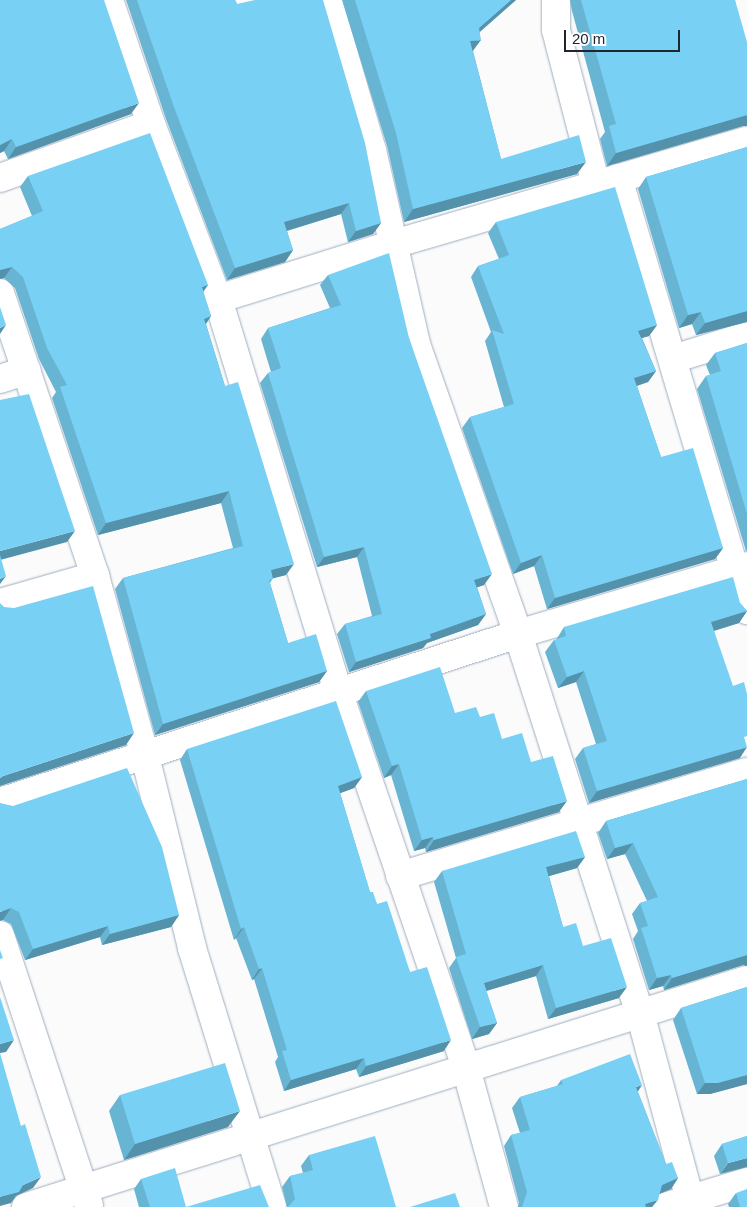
<!DOCTYPE html>
<style>
body{margin:0}
#map{position:relative;width:747px;height:1207px;overflow:hidden;background:#fbfbfb;font-family:Helvetica,sans-serif}
div>[style]{position:absolute}
[style*='--x']{left:calc(var(--x)*1px);top:calc(var(--y)*1px);width:calc(var(--w)*1px);rotate:calc(var(--a)*1deg)}
.roads{filter:drop-shadow(0 0 1px #9dadc1) drop-shadow(0 0 1px #9dadc1)}
.minor>*{height:28px;margin:-14px;padding:0 14px;transform-origin:14px;border-radius:14px;background:#fff}
.wall>*{inset:0;background:#67b4d3}
.shaded-wall>*{inset:0;background:#5492ac}
.building>*{inset:0;background:#78d1f5}
span{translate:-50% -50%;white-space:nowrap;text-align:center;line-height:1.15;-webkit-text-stroke:5px #fff;paint-order:stroke}
.scale{position:absolute;left:564px;top:30px;width:116px;height:22px;box-sizing:border-box;border:2px solid #20262e;border-top:0;padding-left:6px;font-size:15px;line-height:18px;white-space:nowrap;color:#20262e;-webkit-text-stroke:4px #fff;paint-order:stroke}
</style>
<div id="map">
<div class="roads">
<div class="minor">
<i style="--x:109;--y:0;--w:131;--a:71.3"></i>
<i style="--x:151;--y:124;--w:187;--a:69.1"></i>
<i style="--x:218;--y:299;--w:413;--a:73"></i>
<i style="--x:339;--y:694;--w:395;--a:71.2"></i>
<i style="--x:466;--y:1068;--w:144;--a:74.7"></i>
<i style="--x:328;--y:0;--w:156;--a:73.7"></i>
<i style="--x:372;--y:150;--w:199;--a:77.2"></i>
<i style="--x:416;--y:344;--w:307;--a:70.6"></i>
<i style="--x:518;--y:634;--w:398;--a:72.2"></i>
<i style="--x:640;--y:1013;--w:201;--a:75"></i>
<i style="--x:556;--y:0;--w:30;--a:90"></i>
<i style="--x:556;--y:30;--w:160;--a:75.5"></i>
<i style="--x:0;--y:178;--w:160;--a:-19.7"></i>
<i style="--x:618;--y:178;--w:451;--a:73.4"></i>
<i style="--x:0;--y:293;--w:299;--a:71.4"></i>
<i style="--x:95;--y:576;--w:187;--a:74.5"></i>
<i style="--x:145;--y:756;--w:198;--a:76.2"></i>
<i style="--x:192;--y:948;--w:271;--a:72.8"></i>
<i style="--x:218;--y:299;--w:184;--a:-17.4"></i>
<i style="--x:394;--y:244;--w:368;--a:-16.3"></i>
<i style="--x:673;--y:359;--w:77;--a:-17.3"></i>
<i style="--x:0;--y:379;--w:28;--a:-18"></i>
<i style="--x:0;--y:603;--w:99;--a:-15.9"></i>
<i style="--x:0;--y:802;--w:545;--a:-17.97"></i>
<i style="--x:518;--y:634;--w:239;--a:-16.5"></i>
<i style="--x:400;--y:876;--w:362;--a:-16.7"></i>
<i style="--x:0;--y:935;--w:285;--a:71.8"></i>
<i style="--x:26;--y:1207;--w:756;--a:-17.48"></i>
<i style="--x:665;--y:1207;--w:86;--a:-17"></i>
</div>
</div>
<div class="wall">
<i style="clip-path:polygon(0 0,131px 114px,8px 159px,4px 151px,0 153px)"></i>
<i style="clip-path:polygon(126px 0,235px 0,237px 4px,381px 223px,373px 234px,348px 242px,341px 214px,287px 231px,293px 250px,285px 262px,227px 280px,166px 119px)"></i>
<i style="clip-path:polygon(342px 0,516px 0,480px 32px,473px 51px,501px 159px,577px 174px,404px 222px,387px 146px)"></i>
<i style="clip-path:polygon(570px 0,735px 0,747px 126px,743px 126px,607px 166px,600px 139px,605px 132px,572px 11px)"></i>
<i style="clip-path:polygon(747px 147px,747px 322px,696px 335px,692px 324px,679px 328px,638px 189px,646px 177px)"></i>
<i style="clip-path:polygon(28px 176px,208px 285px,203px 292px,211px 316px,206px 324px,225px 386px,286px 575px,273px 578px,270px 583px,288px 643px,327px 671px,319px 682px,155px 735px,115px 589px,123px 578px,233px 548px,221px 503px,98px 535px,52px 398px,56px 392px,39px 359px,15px 288px,4px 278px,0 279px,0 229px,32px 216px,20px 187px)"></i>
<i style="clip-path:polygon(496px 222px,657px 325px,649px 336px,642px 338px,656px 371px,648px 382px,637px 386px,661px 457px,723px 548px,715px 559px,547px 609px,534px 566px,513px 574px,462px 428px,470px 417px,504px 407px,485px 341px,491px 332px,471px 277px,478px 266px,499px 259px,488px 233px)"></i>
<i style="clip-path:polygon(328px 275px,409px 338px,484px 585px,477px 587px,486px 614px,478px 625px,427px 643px,423px 648px,349px 672px,337px 634px,345px 624px,372px 616px,357px 557px,317px 567px,260px 383px,268px 373px,271px 372px,261px 339px,268px 328px,330px 308px,320px 285px)"></i>
<i style="clip-path:polygon(747px 343px,747px 551px,746px 551px,697px 389px,706px 376px,710px 375px,706px 365px,715px 353px)"></i>
<i style="clip-path:polygon(740px 603px,747px 611px,739px 623px,714px 631px,740px 758px,589px 803px,575px 759px,583px 748px,596px 744px,576px 682px,558px 688px,545px 652px,554px 640px,556px 640px,564px 627px)"></i>
<i style="clip-path:polygon(366px 691px,455px 713px,480px 717px,502px 739px,559px 812px,426px 852px,425px 848px,414px 851px,391px 775px,384px 778px,358px 702px)"></i>
<i style="clip-path:polygon(187px 749px,362px 777px,354px 788px,340px 793px,370px 892px,377px 904px,410px 972px,444px 1051px,359px 1077px,356px 1069px,284px 1091px,275px 1062px,278px 1057px,254px 979px,252px 980px,236px 938px,234px 940px,180px 760px)"></i>
<i style="clip-path:polygon(747px 779px,747px 966px,743px 965px,664px 990px,663px 986px,649px 990px,633px 939px,638px 931px,632px 914px,640px 903px,647px 901px,625px 854px,607px 859px,598px 833px,606px 821px)"></i>
<i style="clip-path:polygon(0 803px,179px 915px,171px 927px,102px 945px,100px 937px,25px 960px,11px 924px,3px 920px)"></i>
<i style="clip-path:polygon(585px 857px,577px 868px,549px 876px,563px 927px,619px 998px,548px 1019px,536px 976px,486px 991px,497px 1023px,489px 1034px,472px 1039px,449px 968px,456px 958px,434px 882px,442px 871px)"></i>
<i style="clip-path:polygon(747px 987px,747px 1084px,710px 1094px,697px 1094px,673px 1020px,681px 1008px)"></i>
<i style="clip-path:polygon(561px 1080px,638px 1092px,666px 1164px,678px 1178px,671px 1189px,659px 1194px,652px 1207px,518px 1207px,519px 1203px,504px 1146px,511px 1135px,520px 1133px,512px 1108px,520px 1097px,557px 1086px)"></i>
<i style="clip-path:polygon(120px 1095px,228px 1127px,124px 1160px,109px 1111px)"></i>
<i style="clip-path:polygon(747px 1136px,720px 1174px,714px 1156px,722px 1144px)"></i>
<i style="clip-path:polygon(309px 1155px,396px 1207px,287px 1207px,282px 1187px,290px 1176px,303px 1173px,301px 1166px)"></i>
<i style="clip-path:polygon(141px 1179px,186px 1207px,269px 1207px,139px 1207px,134px 1189px)"></i>
<i style="clip-path:polygon(736px 1193px,747px 1207px,729px 1207px,728px 1204px)"></i>
</div>
<div class="shaded-wall">
<i style="clip-path:polygon(511px 0,516px 0,470px 40px,479px 28px)"></i>
<i style="clip-path:polygon(481px 40px,472px 52px,470px 41px)"></i>
<i style="clip-path:polygon(139px 103px,131px 114px,8px 159px,16px 147px)"></i>
<i style="clip-path:polygon(747px 115px,747px 126px,743px 126px,607px 166px,616px 153px)"></i>
<i style="clip-path:polygon(12px 139px,4px 151px,0 153px,0 145px)"></i>
<i style="clip-path:polygon(586px 162px,577px 174px,404px 222px,413px 209px)"></i>
<i style="clip-path:polygon(349px 203px,341px 214px,276px 234px,284px 222px)"></i>
<i style="clip-path:polygon(381px 223px,373px 234px,348px 242px,356px 231px)"></i>
<i style="clip-path:polygon(293px 250px,285px 262px,227px 280px,235px 268px)"></i>
<i style="clip-path:polygon(12px 267px,4px 278px,0 279px,0 270px)"></i>
<i style="clip-path:polygon(208px 285px,200px 296px,202px 287px)"></i>
<i style="clip-path:polygon(747px 311px,747px 322px,696px 335px,705px 323px)"></i>
<i style="clip-path:polygon(701px 312px,692px 324px,679px 328px,688px 315px)"></i>
<i style="clip-path:polygon(211px 316px,203px 328px,204px 319px)"></i>
<i style="clip-path:polygon(6px 325px,0 334px,0 328px)"></i>
<i style="clip-path:polygon(657px 325px,649px 336px,631px 341px,638px 331px)"></i>
<i style="clip-path:polygon(656px 371px,648px 382px,627px 389px,634px 378px)"></i>
<i style="clip-path:polygon(229px 491px,221px 503px,98px 535px,106px 523px)"></i>
<i style="clip-path:polygon(75px 531px,67px 542px,0 560px,0 551px)"></i>
<i style="clip-path:polygon(364px 547px,357px 557px,317px 567px,324px 557px)"></i>
<i style="clip-path:polygon(723px 548px,715px 559px,547px 609px,555px 598px)"></i>
<i style="clip-path:polygon(542px 555px,534px 566px,513px 574px,521px 563px)"></i>
<i style="clip-path:polygon(294px 564px,286px 575px,263px 581px,271px 570px)"></i>
<i style="clip-path:polygon(492px 574px,484px 585px,467px 591px,474px 580px)"></i>
<i style="clip-path:polygon(6px 576px,0 584px,0 579px)"></i>
<i style="clip-path:polygon(747px 611px,739px 623px,703px 634px,711px 622px)"></i>
<i style="clip-path:polygon(486px 614px,478px 625px,427px 643px,423px 648px,349px 672px,356px 662px,430px 634px)"></i>
<i style="clip-path:polygon(327px 671px,319px 682px,155px 735px,163px 724px)"></i>
<i style="clip-path:polygon(584px 671px,576px 682px,558px 688px,567px 677px)"></i>
<i style="clip-path:polygon(134px 733px,126px 745px,0 786px,0 778px,3px 776px)"></i>
<i style="clip-path:polygon(747px 747px,740px 758px,589px 803px,597px 791px)"></i>
<i style="clip-path:polygon(399px 764px,391px 775px,384px 778px,392px 766px)"></i>
<i style="clip-path:polygon(362px 777px,354px 788px,330px 797px,338px 786px)"></i>
<i style="clip-path:polygon(567px 801px,559px 812px,426px 852px,434px 840px)"></i>
<i style="clip-path:polygon(433px 837px,425px 848px,414px 851px,422px 840px)"></i>
<i style="clip-path:polygon(633px 843px,625px 854px,607px 859px,615px 848px)"></i>
<i style="clip-path:polygon(585px 857px,577px 868px,539px 879px,546px 867px)"></i>
<i style="clip-path:polygon(11px 908px,3px 920px,0 921px,0 912px)"></i>
<i style="clip-path:polygon(179px 915px,171px 927px,102px 945px,110px 934px)"></i>
<i style="clip-path:polygon(108px 926px,100px 937px,25px 960px,33px 949px)"></i>
<i style="clip-path:polygon(244px 927px,236px 938px,234px 940px,241px 929px)"></i>
<i style="clip-path:polygon(747px 955px,747px 966px,743px 965px,664px 990px,672px 978px)"></i>
<i style="clip-path:polygon(543px 965px,536px 976px,476px 994px,484px 983px)"></i>
<i style="clip-path:polygon(262px 968px,254px 979px,252px 980px,259px 969px)"></i>
<i style="clip-path:polygon(671px 975px,663px 986px,649px 990px,657px 978px)"></i>
<i style="clip-path:polygon(627px 987px,619px 998px,548px 1019px,556px 1008px)"></i>
<i style="clip-path:polygon(497px 1023px,489px 1034px,472px 1039px,480px 1027px)"></i>
<i style="clip-path:polygon(14px 1040px,6px 1052px,0 1053px,0 1044px)"></i>
<i style="clip-path:polygon(451px 1040px,444px 1051px,359px 1077px,366px 1066px)"></i>
<i style="clip-path:polygon(364px 1058px,356px 1069px,284px 1091px,291px 1080px)"></i>
<i style="clip-path:polygon(747px 1075px,747px 1084px,710px 1094px,697px 1094px,705px 1083px)"></i>
<i style="clip-path:polygon(642px 1085px,635px 1096px,636px 1087px)"></i>
<i style="clip-path:polygon(240px 1111px,228px 1127px,124px 1160px,135px 1144px)"></i>
<i style="clip-path:polygon(747px 1158px,747px 1167px,720px 1174px,728px 1163px)"></i>
<i style="clip-path:polygon(41px 1177px,33px 1188px,16px 1196px,11px 1203px,0 1206px,0 1197px,23px 1185px)"></i>
<i style="clip-path:polygon(678px 1178px,671px 1189px,654px 1196px,662px 1185px)"></i>
<i style="clip-path:polygon(658px 1200px,652px 1207px,643px 1207px,645px 1204px)"></i>
</div>
<div class="building">
<i style="clip-path:polygon(0 0,104px 0,139px 103px,16px 147px,12px 139px,0 145px)"></i>
<i style="clip-path:polygon(137px 0,235px 0,237px 4px,255px 0,323px 0,365px 143px,381px 223px,356px 231px,349px 203px,284px 222px,293px 250px,235px 268px,174px 107px)"></i>
<i style="clip-path:polygon(355px 0,511px 0,479px 28px,481px 40px,470px 41px,501px 159px,579px 135px,586px 162px,413px 209px,396px 133px)"></i>
<i style="clip-path:polygon(581px 0,735px 0,747px 42px,747px 115px,616px 153px,609px 126px,616px 124px)"></i>
<i style="clip-path:polygon(150px 133px,208px 285px,202px 287px,211px 316px,204px 319px,225px 386px,238px 382px,294px 564px,271px 570px,273px 579px,269px 580px,288px 643px,316px 634px,327px 671px,163px 724px,123px 578px,243px 546px,229px 491px,106px 523px,60px 387px,67px 385px,47px 348px,23px 277px,12px 267px,0 270px,0 229px,43px 211px,28px 176px)"></i>
<i style="clip-path:polygon(747px 147px,747px 311px,705px 323px,701px 312px,688px 315px,646px 177px)"></i>
<i style="clip-path:polygon(615px 187px,657px 325px,638px 331px,656px 371px,634px 378px,661px 457px,693px 448px,723px 548px,555px 598px,542px 555px,521px 563px,470px 417px,514px 404px,492px 330px,504px 334px,478px 266px,509px 255px,496px 222px)"></i>
<i style="clip-path:polygon(389px 253px,409px 338px,492px 574px,474px 580px,486px 614px,430px 634px,431px 638px,356px 662px,345px 624px,382px 614px,364px 547px,324px 557px,268px 373px,281px 368px,268px 328px,341px 305px,328px 275px)"></i>
<i style="clip-path:polygon(0 307px,6px 325px,0 328px)"></i>
<i style="clip-path:polygon(747px 343px,747px 514px,706px 376px,721px 371px,715px 353px)"></i>
<i style="clip-path:polygon(29px 394px,75px 531px,0 551px,0 400px)"></i>
<i style="clip-path:polygon(0 555px,6px 576px,0 579px)"></i>
<i style="clip-path:polygon(733px 577px,740px 603px,747px 611px,711px 622px,733px 686px,744px 682px,747px 694px,747px 736px,744px 737px,747px 747px,597px 791px,583px 748px,607px 741px,584px 671px,567px 677px,554px 640px,566px 636px,564px 627px)"></i>
<i style="clip-path:polygon(93px 586px,134px 733px,3px 776px,0 778px,0 603px,4px 607px,14px 608px)"></i>
<i style="clip-path:polygon(440px 667px,455px 713px,476px 707px,480px 717px,494px 713px,502px 739px,522px 733px,531px 762px,553px 756px,567px 801px,434px 840px,433px 837px,422px 840px,399px 764px,392px 766px,366px 691px)"></i>
<i style="clip-path:polygon(336px 701px,362px 777px,338px 786px,370px 892px,373px 892px,377px 904px,387px 901px,410px 972px,427px 967px,451px 1040px,366px 1066px,364px 1058px,291px 1080px,282px 1051px,287px 1050px,262px 968px,259px 969px,244px 927px,241px 929px,187px 749px)"></i>
<i style="clip-path:polygon(127px 768px,162px 847px,179px 915px,110px 934px,108px 926px,33px 949px,19px 912px,11px 908px,0 912px,0 803px,13px 806px)"></i>
<i style="clip-path:polygon(747px 779px,747px 955px,672px 978px,671px 975px,657px 978px,641px 928px,648px 926px,640px 903px,658px 897px,633px 843px,615px 848px,606px 821px)"></i>
<i style="clip-path:polygon(576px 831px,585px 857px,546px 867px,563px 927px,576px 923px,583px 946px,611px 938px,627px 987px,556px 1008px,543px 965px,484px 983px,497px 1023px,480px 1027px,456px 957px,466px 954px,442px 871px)"></i>
<i style="clip-path:polygon(0 950px,3px 958px,0 959px)"></i>
<i style="clip-path:polygon(747px 987px,747px 1075px,718px 1083px,705px 1083px,681px 1008px)"></i>
<i style="clip-path:polygon(0 997px,14px 1040px,0 1044px)"></i>
<i style="clip-path:polygon(0 1053px,21px 1126px,25px 1124px,41px 1177px,23px 1185px,19px 1192px,0 1197px)"></i>
<i style="clip-path:polygon(630px 1054px,642px 1085px,636px 1087px,666px 1164px,672px 1162px,678px 1178px,662px 1185px,658px 1200px,645px 1204px,646px 1207px,522px 1207px,527px 1192px,511px 1135px,530px 1130px,520px 1097px,563px 1084px,561px 1080px)"></i>
<i style="clip-path:polygon(225px 1063px,240px 1111px,135px 1144px,120px 1095px)"></i>
<i style="clip-path:polygon(375px 1136px,396px 1207px,288px 1207px,295px 1199px,290px 1176px,313px 1170px,309px 1155px)"></i>
<i style="clip-path:polygon(747px 1136px,747px 1158px,728px 1163px,722px 1144px)"></i>
<i style="clip-path:polygon(175px 1168px,186px 1207px,260px 1185px,269px 1207px,150px 1207px,141px 1179px)"></i>
<i style="clip-path:polygon(747px 1189px,747px 1207px,740px 1207px,736px 1193px)"></i>
<i style="clip-path:polygon(455px 1193px,460px 1207px,410px 1207px)"></i>
</div>
<div class="scale">20 m</div>
</div>
